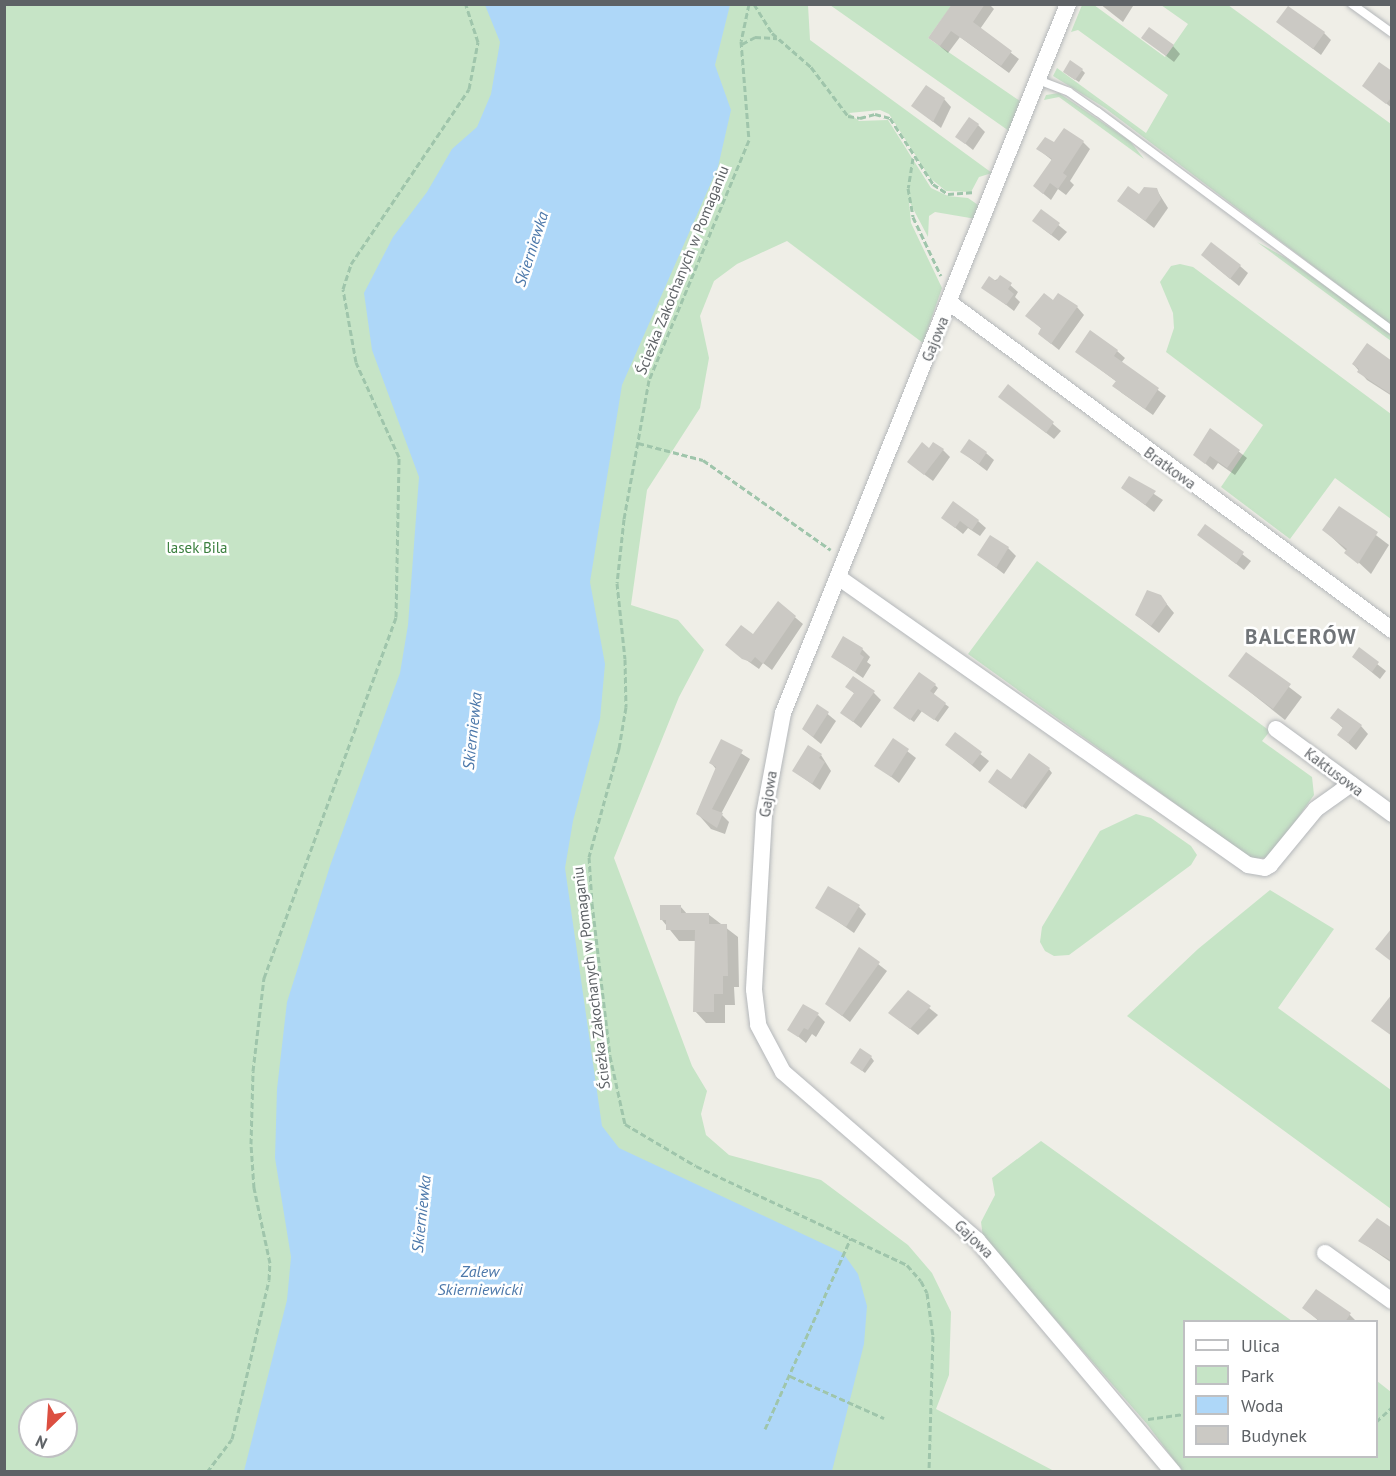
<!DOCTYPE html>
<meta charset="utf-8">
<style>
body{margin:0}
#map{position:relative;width:1396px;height:1476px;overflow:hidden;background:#efeee7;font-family:"PT Sans",sans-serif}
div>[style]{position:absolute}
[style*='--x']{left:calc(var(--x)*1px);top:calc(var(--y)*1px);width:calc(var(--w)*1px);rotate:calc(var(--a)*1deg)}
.green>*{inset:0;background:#c6e4c6}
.water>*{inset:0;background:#aed7f8}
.shadow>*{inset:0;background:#0003}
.building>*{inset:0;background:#cbc9c4}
.path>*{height:3px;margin-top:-1.5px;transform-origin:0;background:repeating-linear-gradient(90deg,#9fc5ab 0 6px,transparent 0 9px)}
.roads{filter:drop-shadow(0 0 2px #b4b7ba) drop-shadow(0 0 2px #b4b7ba)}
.service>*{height:8px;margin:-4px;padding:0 4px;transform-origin:4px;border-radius:4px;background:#fff}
.minor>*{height:16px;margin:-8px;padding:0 8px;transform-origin:8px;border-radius:8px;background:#fff}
span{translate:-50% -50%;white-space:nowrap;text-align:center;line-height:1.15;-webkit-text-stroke:5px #fff;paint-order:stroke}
.street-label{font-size:15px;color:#5e6266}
.park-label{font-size:15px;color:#3c8040}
.water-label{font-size:16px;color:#4c78aa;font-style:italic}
.district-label{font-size:21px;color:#707478;font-weight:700;letter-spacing:1.5px}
.frame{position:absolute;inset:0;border:6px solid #5e6266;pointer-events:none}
.legend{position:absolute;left:1183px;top:1320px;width:195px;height:138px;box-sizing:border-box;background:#fff;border:2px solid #bfc0c2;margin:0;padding:8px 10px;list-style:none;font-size:18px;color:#5e6266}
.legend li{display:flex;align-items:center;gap:12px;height:30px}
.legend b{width:30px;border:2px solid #bfc0c2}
.north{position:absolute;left:18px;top:1398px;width:60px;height:60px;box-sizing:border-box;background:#fff;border:2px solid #bfc0c2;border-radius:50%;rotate:205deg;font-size:16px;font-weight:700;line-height:24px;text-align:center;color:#5e6266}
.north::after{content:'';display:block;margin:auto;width:21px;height:27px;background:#dc4f41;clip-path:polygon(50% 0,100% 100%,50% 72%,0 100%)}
</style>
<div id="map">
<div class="green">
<i style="clip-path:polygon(evenodd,5px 5px,808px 5px,810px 40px,992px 173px,979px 177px,971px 192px,946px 191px,930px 178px,889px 114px,880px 110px,849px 113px,859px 121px,888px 120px,931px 188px,948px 196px,968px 198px,981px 207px,976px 219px,935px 212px,929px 216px,928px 237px,909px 201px,911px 223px,942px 288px,923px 343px,787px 241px,737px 264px,714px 281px,700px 316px,709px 358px,700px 408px,647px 490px,631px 605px,678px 620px,704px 650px,679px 697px,614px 858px,692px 1066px,707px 1091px,701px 1114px,706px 1135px,729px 1155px,821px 1180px,908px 1245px,932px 1273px,951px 1312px,949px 1375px,936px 1409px,1054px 1471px,5px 1472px,5px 5px,30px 1410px,66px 1410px,66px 1446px,30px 1446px,30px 1410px)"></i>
<i style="clip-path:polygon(830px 5px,952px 5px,928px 38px,1020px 101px,1009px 131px)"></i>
<i style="clip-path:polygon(1082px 5px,1094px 5px,1165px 57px,1188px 24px,1161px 5px,1228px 5px,1391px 124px,1391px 325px,1105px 108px,1053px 76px,1057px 68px,1146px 133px,1168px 95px,1078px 30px,1071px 32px)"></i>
<i style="clip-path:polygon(1059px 93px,1130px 141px,1144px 159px,1059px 97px,1044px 100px,1046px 95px)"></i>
<i style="clip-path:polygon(1257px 242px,1286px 258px,1377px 323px,1391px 334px,1391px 341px)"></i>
<i style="clip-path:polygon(1180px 264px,1193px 267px,1391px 414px,1391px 519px,1335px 478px,1290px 539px,1221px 487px,1263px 425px,1166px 352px,1174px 328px,1173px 313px,1160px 282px,1171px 266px)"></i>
<i style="clip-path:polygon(1037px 561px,1270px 731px,1262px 741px,1312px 777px,1314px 795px,1270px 857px,1252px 859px,968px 654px)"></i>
<i style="clip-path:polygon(1136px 814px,1151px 818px,1191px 846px,1197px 855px,1191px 865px,1069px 955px,1054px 956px,1045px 951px,1040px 942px,1042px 927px,1100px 831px)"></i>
<i style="clip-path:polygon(1270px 890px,1334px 929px,1278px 1008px,1391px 1090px,1391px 1209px,1127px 1016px,1198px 949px)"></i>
<i style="clip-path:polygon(1041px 1141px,1292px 1321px,1184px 1322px,1184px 1456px,1376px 1456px,1377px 1381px,1391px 1392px,1391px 1471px,1182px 1471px,1147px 1424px,983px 1237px,981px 1222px,995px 1195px,992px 1178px)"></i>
</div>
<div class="water">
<i style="clip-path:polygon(485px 5px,730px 5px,715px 65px,731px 110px,718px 167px,622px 385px,590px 582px,605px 664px,600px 719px,573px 821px,565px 868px,602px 1126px,619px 1148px,843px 1253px,858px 1274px,867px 1306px,864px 1344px,832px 1471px,244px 1471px,287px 1300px,291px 1257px,275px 1158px,277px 1089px,287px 1002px,330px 866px,400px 673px,408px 625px,419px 477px,372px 350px,364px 293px,393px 237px,427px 192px,452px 149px,477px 127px,491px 94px,500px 42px)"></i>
</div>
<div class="shadow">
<i style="clip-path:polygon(953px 4px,989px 4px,994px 9px,980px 29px,1019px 59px,1009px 73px,960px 37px,948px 53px,930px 38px)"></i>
<i style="clip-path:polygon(1100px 4px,1132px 4px,1133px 6px,1123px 22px)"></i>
<i style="clip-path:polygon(1278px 22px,1324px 33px,1331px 40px,1321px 55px)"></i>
<i style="clip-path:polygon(1143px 38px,1173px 46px,1180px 54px,1174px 62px)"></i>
<i style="clip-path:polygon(1082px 70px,1085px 73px,1079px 82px,1068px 75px)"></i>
<i style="clip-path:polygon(1392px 73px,1392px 108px,1364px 86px)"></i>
<i style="clip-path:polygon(944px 99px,951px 107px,941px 128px,913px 106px)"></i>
<i style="clip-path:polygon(978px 125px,985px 132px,973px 150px,957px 137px)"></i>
<i style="clip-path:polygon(1083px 142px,1090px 149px,1070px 181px,1074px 185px,1066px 195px,1058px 189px,1051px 200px,1034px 186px,1053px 161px,1038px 149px)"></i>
<i style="clip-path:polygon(1156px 189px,1168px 208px,1154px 228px,1119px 201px)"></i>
<i style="clip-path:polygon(1041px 211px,1067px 232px,1059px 241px,1042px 228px)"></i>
<i style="clip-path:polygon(1211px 263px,1240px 266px,1248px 273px,1239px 286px)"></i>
<i style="clip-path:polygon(1001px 277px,1018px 292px,1015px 297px,1020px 302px,1014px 311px,983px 287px)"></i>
<i style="clip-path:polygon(1053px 302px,1077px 307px,1084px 315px,1059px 350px,1039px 334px,1042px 329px,1027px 316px)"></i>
<i style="clip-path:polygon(1117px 351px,1125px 358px,1121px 363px,1166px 396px,1153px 415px,1122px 393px,1114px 386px,1117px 382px,1077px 352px)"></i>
<i style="clip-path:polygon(1353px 364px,1392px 365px,1392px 396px,1367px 380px)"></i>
<i style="clip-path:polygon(1009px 386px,1061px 431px,1054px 439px,1000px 397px)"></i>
<i style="clip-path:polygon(1211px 430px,1247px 458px,1235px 475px,1218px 463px,1213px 470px,1195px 455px)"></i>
<i style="clip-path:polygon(929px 450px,943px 450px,950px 457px,933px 481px,917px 469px)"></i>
<i style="clip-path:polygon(962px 452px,986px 453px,994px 460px,987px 471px)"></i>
<i style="clip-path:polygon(1130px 478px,1163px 500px,1154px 512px,1122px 487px)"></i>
<i style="clip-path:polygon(1340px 508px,1389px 545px,1371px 574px,1324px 530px)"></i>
<i style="clip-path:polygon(943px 518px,978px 521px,986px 528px,980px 536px,968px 528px,963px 534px)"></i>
<i style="clip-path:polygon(1206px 526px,1251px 561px,1244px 570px,1199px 535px)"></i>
<i style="clip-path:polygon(1008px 548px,1016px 556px,1004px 574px,979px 555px)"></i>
<i style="clip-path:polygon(1160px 596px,1174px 613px,1159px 633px,1136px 615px)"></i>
<i style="clip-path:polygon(778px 603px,803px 624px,772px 670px,763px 663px,759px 669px,735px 652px,753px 636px)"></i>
<i style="clip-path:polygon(862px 649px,870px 657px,867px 662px,871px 665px,863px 678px,832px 656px)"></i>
<i style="clip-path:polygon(1359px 650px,1386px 671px,1380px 679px,1353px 657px)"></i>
<i style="clip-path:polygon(1246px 654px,1302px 697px,1285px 720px,1230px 676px)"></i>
<i style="clip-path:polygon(935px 685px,938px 688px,933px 695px,949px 707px,938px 722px,922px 711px,914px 722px,899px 711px)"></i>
<i style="clip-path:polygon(847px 687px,874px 693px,881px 700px,861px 728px,842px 713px,855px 694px)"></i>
<i style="clip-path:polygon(818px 706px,836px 721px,821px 744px,803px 729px)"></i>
<i style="clip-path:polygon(1332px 718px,1361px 726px,1368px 734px,1356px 750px,1339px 735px,1344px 729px)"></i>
<i style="clip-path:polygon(955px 734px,989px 761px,980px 772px,947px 745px)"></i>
<i style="clip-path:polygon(893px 740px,916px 758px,899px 783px,876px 765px)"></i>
<i style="clip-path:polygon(722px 741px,750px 759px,721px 814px,729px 822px,725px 834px,711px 829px,697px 813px,716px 769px,711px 763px)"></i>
<i style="clip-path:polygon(821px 755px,831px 771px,820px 790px,794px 771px)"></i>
<i style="clip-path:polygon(1049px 769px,1052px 773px,1026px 809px,993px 785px)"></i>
<i style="clip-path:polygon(680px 906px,688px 915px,708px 914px,738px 937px,739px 987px,734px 987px,735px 1005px,725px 1005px,725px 1023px,706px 1023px,695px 1011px,696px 941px,679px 941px,662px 920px)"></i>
<i style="clip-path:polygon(817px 907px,859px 907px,866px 914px,854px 933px)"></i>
<i style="clip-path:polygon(859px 949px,887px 971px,850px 1022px,827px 1004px)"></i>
<i style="clip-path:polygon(909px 992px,938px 1015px,918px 1035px,890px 1013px)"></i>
<i style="clip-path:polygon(818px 1015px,825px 1022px,816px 1037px,812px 1034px,806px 1043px,789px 1029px)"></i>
<i style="clip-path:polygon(871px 1057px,874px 1061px,865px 1073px,856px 1066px)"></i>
<i style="clip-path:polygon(1392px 1230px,1392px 1263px,1360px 1241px)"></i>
<i style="clip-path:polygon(1304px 1308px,1350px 1315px,1357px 1322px,1320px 1322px)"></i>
</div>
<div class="building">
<i style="clip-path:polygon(952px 4px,985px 4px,973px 22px,1012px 51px,1001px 66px,951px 31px,940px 46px,928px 38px)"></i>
<i style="clip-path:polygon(1288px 6px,1325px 32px,1313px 49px,1276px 22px)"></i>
<i style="clip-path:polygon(1149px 27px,1174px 45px,1166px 56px,1141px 38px)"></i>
<i style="clip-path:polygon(1070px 60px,1083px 69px,1075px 80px,1063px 72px)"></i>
<i style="clip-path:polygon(1379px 62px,1392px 71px,1392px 97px,1386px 104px,1362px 86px)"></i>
<i style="clip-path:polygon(926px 85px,945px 98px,933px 122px,911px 106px)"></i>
<i style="clip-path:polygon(969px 117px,979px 124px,965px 144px,955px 137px)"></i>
<i style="clip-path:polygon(1064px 128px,1084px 141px,1063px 173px,1067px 176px,1058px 189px,1050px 183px,1043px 194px,1033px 186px,1052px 159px,1036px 149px,1045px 137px,1054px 142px)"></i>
<i style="clip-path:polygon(1128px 186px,1139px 194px,1144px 187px,1157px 188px,1161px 199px,1145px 221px,1117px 201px)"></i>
<i style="clip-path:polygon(1041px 209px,1060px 223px,1051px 235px,1032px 221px)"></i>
<i style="clip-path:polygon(1211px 242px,1241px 265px,1230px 279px,1201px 255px)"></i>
<i style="clip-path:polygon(1000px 275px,1012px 283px,1008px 289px,1014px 294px,1006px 305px,981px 288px,989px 276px,996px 281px)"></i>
<i style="clip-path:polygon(1044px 293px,1053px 300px,1058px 293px,1078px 306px,1051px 344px,1038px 334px,1041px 328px,1025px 316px)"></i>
<i style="clip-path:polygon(1090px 330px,1118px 350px,1114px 356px,1159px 388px,1145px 409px,1112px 386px,1116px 381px,1075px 352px)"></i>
<i style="clip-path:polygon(1367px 343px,1392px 361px,1392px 395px,1357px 372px,1359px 369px,1352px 364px)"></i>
<i style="clip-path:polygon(1008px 384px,1054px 422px,1046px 433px,998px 397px)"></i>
<i style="clip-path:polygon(1210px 428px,1240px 450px,1227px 468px,1210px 456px,1205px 464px,1193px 455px)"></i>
<i style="clip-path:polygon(969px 439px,987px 452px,979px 464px,960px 452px)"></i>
<i style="clip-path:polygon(922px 442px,929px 448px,933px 442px,944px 449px,924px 475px,907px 462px)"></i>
<i style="clip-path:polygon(1129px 476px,1156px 491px,1145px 505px,1121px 488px)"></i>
<i style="clip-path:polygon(953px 501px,979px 520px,972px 530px,960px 521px,955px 528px,941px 518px)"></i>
<i style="clip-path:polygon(1339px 506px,1378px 532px,1358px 564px,1344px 553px,1347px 549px,1322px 530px)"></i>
<i style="clip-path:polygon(1205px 524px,1244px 552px,1236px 564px,1197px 535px)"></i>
<i style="clip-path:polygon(990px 535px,1009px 547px,996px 568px,977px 555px)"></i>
<i style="clip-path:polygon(1147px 590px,1161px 595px,1167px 604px,1151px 626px,1135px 615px)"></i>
<i style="clip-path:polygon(778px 601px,796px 616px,763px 664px,755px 657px,751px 662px,742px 659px,725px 645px,741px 625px,753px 634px)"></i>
<i style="clip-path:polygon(843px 636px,863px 648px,860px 654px,864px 657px,855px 672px,831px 657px)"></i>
<i style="clip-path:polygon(1359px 647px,1379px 662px,1372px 672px,1352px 657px)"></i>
<i style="clip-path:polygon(1246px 652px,1291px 684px,1273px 709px,1228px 676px)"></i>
<i style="clip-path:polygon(919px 672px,936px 684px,930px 691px,946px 703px,934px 720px,918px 709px,910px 720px,893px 708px)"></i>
<i style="clip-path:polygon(853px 676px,875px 691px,853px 722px,840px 713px,854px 693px,845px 687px)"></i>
<i style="clip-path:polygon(817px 704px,829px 712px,813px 737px,802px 729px)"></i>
<i style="clip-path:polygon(1338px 708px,1362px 725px,1348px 743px,1337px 735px,1343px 727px,1330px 718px)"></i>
<i style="clip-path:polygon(955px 732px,982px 752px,972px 765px,945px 745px)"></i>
<i style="clip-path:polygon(893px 738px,909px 749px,891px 777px,874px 766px)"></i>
<i style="clip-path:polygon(721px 739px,743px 750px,712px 809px,723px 813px,717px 828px,696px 814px,716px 767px,709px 763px)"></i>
<i style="clip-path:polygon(808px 745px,822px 754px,819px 758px,825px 762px,812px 784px,792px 771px)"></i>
<i style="clip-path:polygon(1029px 753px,1050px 768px,1022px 807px,988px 782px,997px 769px,1011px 779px)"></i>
<i style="clip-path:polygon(828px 886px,860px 905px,846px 927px,815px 908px)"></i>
<i style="clip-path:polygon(660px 905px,681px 905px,681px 913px,709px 913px,709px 924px,727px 924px,728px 976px,723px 976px,723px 994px,714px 994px,714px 1012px,693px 1012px,695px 930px,666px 930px,666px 920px,660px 920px)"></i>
<i style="clip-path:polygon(1392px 928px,1392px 962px,1375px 949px)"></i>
<i style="clip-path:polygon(859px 947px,880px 962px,842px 1016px,825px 1004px)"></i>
<i style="clip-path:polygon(908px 990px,931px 1006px,910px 1029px,888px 1013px)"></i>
<i style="clip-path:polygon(1392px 994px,1392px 1036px,1371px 1021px)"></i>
<i style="clip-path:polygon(803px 1004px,819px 1013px,808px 1030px,804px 1028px,798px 1037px,787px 1030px)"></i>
<i style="clip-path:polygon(860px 1048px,872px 1056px,862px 1071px,850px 1063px)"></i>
<i style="clip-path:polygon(1377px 1218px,1392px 1228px,1392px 1261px,1358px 1241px)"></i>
<i style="clip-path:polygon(1316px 1289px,1351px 1313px,1345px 1322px,1321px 1322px,1302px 1308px)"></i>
</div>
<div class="path">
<i style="--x:749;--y:4;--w:38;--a:102"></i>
<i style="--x:741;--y:41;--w:99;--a:85.4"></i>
<i style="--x:749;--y:140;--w:260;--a:112.6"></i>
<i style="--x:649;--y:380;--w:141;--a:100.2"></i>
<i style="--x:624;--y:519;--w:64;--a:96.2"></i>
<i style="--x:617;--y:583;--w:76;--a:84"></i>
<i style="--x:625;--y:659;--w:48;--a:88.8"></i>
<i style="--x:626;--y:707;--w:42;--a:99.7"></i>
<i style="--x:619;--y:748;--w:113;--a:105.4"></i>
<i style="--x:589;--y:857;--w:46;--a:86.3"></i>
<i style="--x:592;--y:903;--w:154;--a:83.3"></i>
<i style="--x:610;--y:1056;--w:70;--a:77.6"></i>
<i style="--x:625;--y:1124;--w:82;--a:30.6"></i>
<i style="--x:696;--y:1166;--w:233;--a:25.1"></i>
<i style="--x:907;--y:1265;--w:21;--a:49"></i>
<i style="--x:921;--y:1281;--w:13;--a:63"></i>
<i style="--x:927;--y:1293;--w:43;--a:82.1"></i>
<i style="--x:933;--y:1336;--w:136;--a:91.7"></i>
<i style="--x:754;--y:4;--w:34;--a:58"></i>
<i style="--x:772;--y:33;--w:52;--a:41.1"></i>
<i style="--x:811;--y:67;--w:61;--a:52.9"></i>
<i style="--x:848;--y:116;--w:12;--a:9"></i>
<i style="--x:860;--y:118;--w:16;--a:-15"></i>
<i style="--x:875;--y:114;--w:16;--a:15"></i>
<i style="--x:890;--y:118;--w:79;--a:56.9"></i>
<i style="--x:933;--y:184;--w:18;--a:34"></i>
<i style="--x:948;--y:194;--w:27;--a:-4"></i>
<i style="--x:742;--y:44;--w:15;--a:-28"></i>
<i style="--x:755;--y:37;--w:22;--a:3"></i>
<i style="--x:913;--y:158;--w:30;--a:99"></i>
<i style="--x:908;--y:188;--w:29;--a:80"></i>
<i style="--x:913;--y:217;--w:65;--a:64.6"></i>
<i style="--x:638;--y:443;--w:67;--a:14.7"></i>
<i style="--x:703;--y:460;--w:156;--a:35.1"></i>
<i style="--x:790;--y:1376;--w:103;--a:24.1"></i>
<i style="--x:1148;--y:1419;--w:36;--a:-8"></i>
<i style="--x:1376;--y:1422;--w:22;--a:-43"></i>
<i style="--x:765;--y:1429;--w:209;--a:-65.8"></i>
<i style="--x:207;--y:1472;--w:41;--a:-52.9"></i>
<i style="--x:232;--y:1439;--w:163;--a:-76.9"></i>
<i style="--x:269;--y:1280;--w:17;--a:-87"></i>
<i style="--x:270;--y:1263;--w:77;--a:-102"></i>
<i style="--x:254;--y:1188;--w:44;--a:-93.9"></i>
<i style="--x:251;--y:1144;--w:73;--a:-88.4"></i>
<i style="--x:253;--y:1071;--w:94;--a:-83.3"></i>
<i style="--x:264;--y:978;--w:384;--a:-69.9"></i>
<i style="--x:396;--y:617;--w:160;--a:-88.9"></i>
<i style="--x:399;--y:457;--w:104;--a:-114.4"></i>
<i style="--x:356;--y:362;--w:74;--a:-100.1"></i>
<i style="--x:343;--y:289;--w:26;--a:-72"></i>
<i style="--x:351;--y:264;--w:211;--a:-56"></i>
<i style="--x:469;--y:89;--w:48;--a:-79.2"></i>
<i style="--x:478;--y:42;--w:40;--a:-108"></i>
</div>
<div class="roads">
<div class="service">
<i style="--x:1352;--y:4;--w:49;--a:35.9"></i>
<i style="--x:1038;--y:80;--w:33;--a:21"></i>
<i style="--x:1069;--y:92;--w:35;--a:35"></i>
<i style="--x:1098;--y:112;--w:366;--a:36.6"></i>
</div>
<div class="minor">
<i style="--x:1068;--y:4;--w:764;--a:111.9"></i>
<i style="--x:783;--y:713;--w:104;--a:100.6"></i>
<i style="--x:764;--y:815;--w:175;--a:93.3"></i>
<i style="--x:754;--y:990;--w:35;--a:83"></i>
<i style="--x:758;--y:1025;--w:53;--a:62"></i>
<i style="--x:783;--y:1072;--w:257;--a:40.9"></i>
<i style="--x:977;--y:1240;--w:304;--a:49.8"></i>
<i style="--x:950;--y:303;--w:550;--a:36.49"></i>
<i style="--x:838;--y:577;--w:501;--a:35.09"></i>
<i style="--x:1248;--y:865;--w:17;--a:10"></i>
<i style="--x:1265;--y:868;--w:6;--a:-31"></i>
<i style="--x:1270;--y:865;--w:72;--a:-50.6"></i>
<i style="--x:1316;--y:809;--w:43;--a:-35.5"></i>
<i style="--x:1276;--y:729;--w:144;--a:36.2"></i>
<i style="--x:1325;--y:1253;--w:82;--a:35.6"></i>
</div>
</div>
<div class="street-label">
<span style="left:682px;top:270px;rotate:-68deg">Ścieżka Zakochanych w Pomaganiu</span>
<span style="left:935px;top:339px;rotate:-68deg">Gajowa</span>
<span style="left:1170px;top:468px;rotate:36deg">Bratkowa</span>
<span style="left:1334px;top:772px;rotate:37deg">Kaktusowa</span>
<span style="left:768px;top:794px;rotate:-81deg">Gajowa</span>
<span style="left:591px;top:978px;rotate:-97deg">Ścieżka Zakochanych w Pomaganiu</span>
<span style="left:974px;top:1239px;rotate:44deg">Gajowa</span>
</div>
<div class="park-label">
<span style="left:197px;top:548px">lasek Bila</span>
</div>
<div class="water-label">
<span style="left:531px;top:249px;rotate:-72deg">Skierniewka</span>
<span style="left:472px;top:731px;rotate:-84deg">Skierniewka</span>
<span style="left:421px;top:1214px;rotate:-84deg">Skierniewka</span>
<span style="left:480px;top:1280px">Zalew<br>Skierniewicki</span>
</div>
<div class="district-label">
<span style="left:1301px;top:637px">BALCERÓW</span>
</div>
<div class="frame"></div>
<ul class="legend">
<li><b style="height:8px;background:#fff"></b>Ulica</li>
<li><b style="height:16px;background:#c6e4c6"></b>Park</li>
<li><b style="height:16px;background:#aed7f8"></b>Woda</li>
<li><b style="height:16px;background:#cbc9c4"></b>Budynek</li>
</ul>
<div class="north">N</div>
</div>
